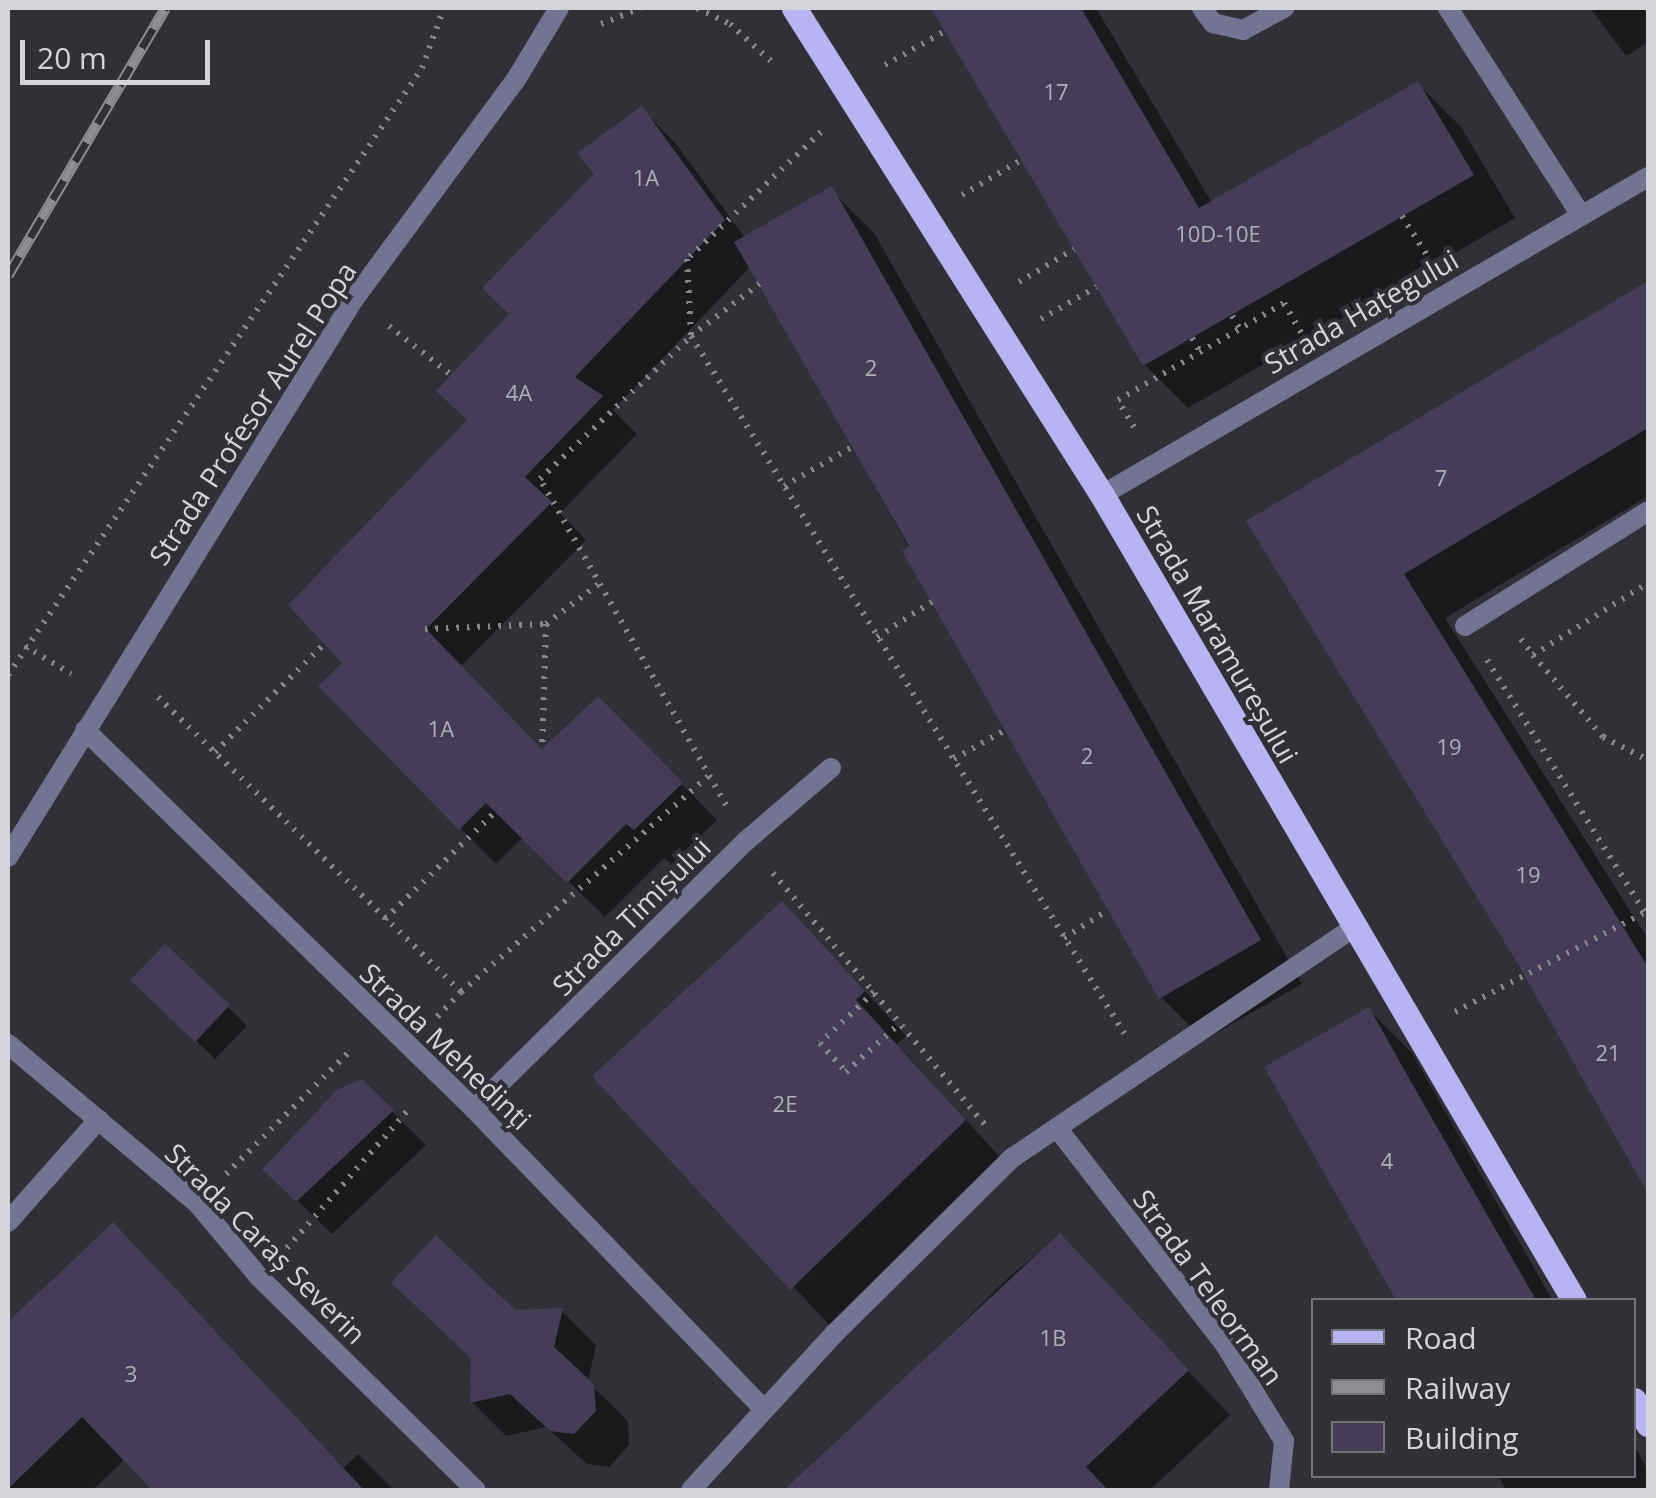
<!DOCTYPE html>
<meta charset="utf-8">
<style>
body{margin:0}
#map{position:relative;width:1656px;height:1498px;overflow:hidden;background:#2f3136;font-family:"Open Sans",sans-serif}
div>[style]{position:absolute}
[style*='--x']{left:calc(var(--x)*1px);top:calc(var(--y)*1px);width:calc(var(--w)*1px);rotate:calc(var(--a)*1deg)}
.shadow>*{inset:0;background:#0007}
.building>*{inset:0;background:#453d58}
.path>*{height:6px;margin-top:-3px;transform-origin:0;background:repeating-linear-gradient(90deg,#85878b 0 2.5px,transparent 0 10.5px)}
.service>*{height:20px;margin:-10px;padding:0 10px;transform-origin:10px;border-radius:10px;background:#757392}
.minor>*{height:20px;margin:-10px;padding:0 10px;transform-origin:10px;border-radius:10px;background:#757392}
.tertiary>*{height:20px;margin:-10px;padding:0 10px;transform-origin:10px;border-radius:10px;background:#757392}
.primary>*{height:25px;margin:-12.5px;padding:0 12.5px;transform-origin:12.5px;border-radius:12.5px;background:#b9b3f3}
.rail>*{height:11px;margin-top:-5.5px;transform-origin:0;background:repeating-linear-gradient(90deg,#2f3136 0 22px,#8c8e91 0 44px);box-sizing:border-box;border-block:2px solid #8c8e91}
span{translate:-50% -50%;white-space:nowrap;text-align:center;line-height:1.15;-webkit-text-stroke:8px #2f3136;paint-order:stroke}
.number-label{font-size:22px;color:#b0afb8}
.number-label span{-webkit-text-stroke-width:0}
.street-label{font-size:28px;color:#d3d5d8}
.frame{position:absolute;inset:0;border:10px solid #d3d5d8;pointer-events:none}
.legend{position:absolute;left:1311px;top:1298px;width:325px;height:180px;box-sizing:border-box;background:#2f3136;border:2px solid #717377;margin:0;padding:12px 18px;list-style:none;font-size:30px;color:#d3d5d8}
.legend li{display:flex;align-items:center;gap:20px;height:50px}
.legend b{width:50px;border:2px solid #717377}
.scale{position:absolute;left:20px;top:40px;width:190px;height:45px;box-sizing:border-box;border:5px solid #d3d5d8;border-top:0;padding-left:12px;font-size:30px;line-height:35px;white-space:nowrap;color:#d3d5d8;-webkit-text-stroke:8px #2f3136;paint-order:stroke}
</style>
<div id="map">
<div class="shadow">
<i style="clip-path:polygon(934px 8px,1096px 8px,1212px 203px,1418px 84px,1461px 127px,1515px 218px,1188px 408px,1145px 365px)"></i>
<i style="clip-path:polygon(1590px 8px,1648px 8px,1648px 42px,1626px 56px)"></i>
<i style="clip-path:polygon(642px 109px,677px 145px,745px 238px,831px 190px,874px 233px,1302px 984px,1204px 1040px,1161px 997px,751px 266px,613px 410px,637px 434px,560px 513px,586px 540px,460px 667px,543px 752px,598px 699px,717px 820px,671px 864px,664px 858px,605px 917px,523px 837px,496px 864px,322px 686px,346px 664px,470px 421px,512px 315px)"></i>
<i style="clip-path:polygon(1648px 283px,1648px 496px,1445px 618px,1648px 939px,1648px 1187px,1520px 963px,1249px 522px)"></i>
<i style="clip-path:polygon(825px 948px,906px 1036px,897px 1044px,1007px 1165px,835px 1331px,596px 1076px)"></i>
<i style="clip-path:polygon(133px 980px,228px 1007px,247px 1026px,215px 1059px)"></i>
<i style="clip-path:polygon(1369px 1010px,1412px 1053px,1552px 1300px,1399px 1300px,1267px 1067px)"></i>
<i style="clip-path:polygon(362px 1082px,426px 1145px,332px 1234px,265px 1169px)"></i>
<i style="clip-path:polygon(113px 1226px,343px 1469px,358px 1454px,394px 1490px,155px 1490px,125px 1459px,93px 1490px,8px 1490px,8px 1326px)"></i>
<i style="clip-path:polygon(1060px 1236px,1230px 1415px,1150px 1490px,793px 1490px,1010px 1276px)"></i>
<i style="clip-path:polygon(562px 1311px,596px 1345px,588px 1382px,628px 1421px,629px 1445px,609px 1467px,587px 1464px,546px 1427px,506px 1436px,472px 1402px,514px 1313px)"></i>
<i style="clip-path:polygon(1634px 1445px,1648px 1471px,1648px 1490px,1506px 1490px,1498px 1476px,1634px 1476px)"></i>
</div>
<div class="building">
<i style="clip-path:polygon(931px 8px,1081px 8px,1199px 208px,1418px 81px,1474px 175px,1143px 366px)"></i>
<i style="clip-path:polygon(642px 106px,725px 220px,575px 377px,603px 396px,525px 477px,552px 502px,426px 629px,542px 749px,598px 696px,683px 783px,634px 830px,626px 824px,567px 883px,486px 803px,459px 830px,318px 686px,342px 663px,288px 605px,467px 420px,436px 391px,509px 314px,482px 288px,594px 174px,577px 153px)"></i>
<i style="clip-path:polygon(832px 186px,1261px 940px,1159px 999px,902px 551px,909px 546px,734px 242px)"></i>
<i style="clip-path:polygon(1648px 281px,1648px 428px,1404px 574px,1648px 967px,1648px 1194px,1518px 964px,1246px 521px)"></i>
<i style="clip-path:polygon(782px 901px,865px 991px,856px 1000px,966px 1120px,790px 1290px,592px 1076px)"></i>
<i style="clip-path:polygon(165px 944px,230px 1005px,195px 1042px,130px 980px)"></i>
<i style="clip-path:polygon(1369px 1007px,1410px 1080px,1536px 1300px,1396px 1300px,1264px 1067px)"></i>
<i style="clip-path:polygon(362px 1079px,394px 1110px,296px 1202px,262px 1169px,338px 1089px)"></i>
<i style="clip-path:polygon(113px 1222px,215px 1331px,364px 1490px,152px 1490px,82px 1417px,8px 1489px,8px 1322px)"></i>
<i style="clip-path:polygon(1060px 1233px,1189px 1370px,1086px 1467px,1108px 1490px,784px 1490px)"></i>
<i style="clip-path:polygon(436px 1235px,515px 1310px,563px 1308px,554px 1347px,594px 1384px,596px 1411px,574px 1434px,550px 1431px,510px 1394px,470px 1403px,471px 1358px,391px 1283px)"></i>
</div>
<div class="path">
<i style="--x:697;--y:8;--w:37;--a:26"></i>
<i style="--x:730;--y:24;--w:57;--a:42.1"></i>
<i style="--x:601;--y:24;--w:43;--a:-21.8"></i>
<i style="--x:885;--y:65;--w:69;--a:-29.5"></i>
<i style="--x:821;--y:132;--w:185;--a:136.5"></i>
<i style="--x:687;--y:259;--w:77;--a:87"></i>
<i style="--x:691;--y:336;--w:821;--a:58.15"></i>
<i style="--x:962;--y:195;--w:69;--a:-30.7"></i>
<i style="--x:1402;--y:216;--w:49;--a:57.6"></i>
<i style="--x:1019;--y:282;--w:64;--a:-31"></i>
<i style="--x:1232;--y:316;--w:15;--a:58"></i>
<i style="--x:1041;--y:319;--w:64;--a:-30.2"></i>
<i style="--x:389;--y:326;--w:79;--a:38.3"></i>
<i style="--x:1192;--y:338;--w:17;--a:59"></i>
<i style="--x:1134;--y:427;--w:31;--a:-121"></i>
<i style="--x:1118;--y:400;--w:192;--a:-30.3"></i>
<i style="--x:1284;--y:303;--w:34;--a:60"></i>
<i style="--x:784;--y:486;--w:78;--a:-29.8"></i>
<i style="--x:546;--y:624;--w:68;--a:-37.2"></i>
<i style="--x:425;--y:629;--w:121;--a:-2.4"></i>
<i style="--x:546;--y:624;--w:125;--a:91.8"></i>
<i style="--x:877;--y:637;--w:65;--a:-32.5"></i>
<i style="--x:1521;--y:639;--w:20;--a:53"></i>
<i style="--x:1533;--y:655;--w:136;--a:-32.1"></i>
<i style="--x:25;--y:646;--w:54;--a:31.3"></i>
<i style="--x:1533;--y:655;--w:108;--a:49.5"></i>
<i style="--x:1603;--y:737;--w:51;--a:27.1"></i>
<i style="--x:1487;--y:660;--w:298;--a:58"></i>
<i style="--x:8;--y:675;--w:735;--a:-55.7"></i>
<i style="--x:422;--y:68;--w:64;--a:-69.9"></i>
<i style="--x:158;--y:697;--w:423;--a:44.2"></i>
<i style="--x:461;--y:992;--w:35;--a:134"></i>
<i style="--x:215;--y:752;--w:153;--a:-44.7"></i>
<i style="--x:954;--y:759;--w:59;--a:-29.6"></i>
<i style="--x:726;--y:805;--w:375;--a:-119.7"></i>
<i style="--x:540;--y:479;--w:208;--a:-43.4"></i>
<i style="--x:691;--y:336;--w:86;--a:-37.4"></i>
<i style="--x:773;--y:873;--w:332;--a:49.9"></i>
<i style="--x:385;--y:919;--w:153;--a:-44.2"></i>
<i style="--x:1064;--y:938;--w:52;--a:-32.5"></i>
<i style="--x:461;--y:992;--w:330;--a:-41.1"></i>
<i style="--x:874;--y:992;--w:74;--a:136.6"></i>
<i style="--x:820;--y:1043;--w:39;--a:48"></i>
<i style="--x:846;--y:1072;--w:73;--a:-42.2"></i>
<i style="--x:1455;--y:1012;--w:217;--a:-27.7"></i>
<i style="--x:226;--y:1174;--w:177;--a:-44.8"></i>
<i style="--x:287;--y:1248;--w:188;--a:-48.7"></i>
</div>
<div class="service">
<i style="--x:1202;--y:8;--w:19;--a:54"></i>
<i style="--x:1213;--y:23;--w:31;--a:13"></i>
<i style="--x:1243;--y:30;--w:47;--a:-28.2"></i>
<i style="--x:474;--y:1109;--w:382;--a:-44.6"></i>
<i style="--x:746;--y:841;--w:112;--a:-40.7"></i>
<i style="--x:8;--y:1222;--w:137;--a:-48.5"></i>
</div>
<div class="minor">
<i style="--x:1448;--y:8;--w:246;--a:57.3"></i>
<i style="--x:1465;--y:626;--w:216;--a:-32.1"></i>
<i style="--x:85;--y:730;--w:543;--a:44.25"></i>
<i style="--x:474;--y:1109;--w:416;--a:46"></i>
<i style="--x:8;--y:857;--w:657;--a:-58.2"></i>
<i style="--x:354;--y:299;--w:271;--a:-53.6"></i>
<i style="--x:515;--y:81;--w:85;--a:-58.9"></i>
<i style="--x:8;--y:1044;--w:247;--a:40.1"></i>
<i style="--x:197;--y:1203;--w:97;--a:50"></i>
<i style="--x:259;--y:1277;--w:304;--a:44.5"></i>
<i style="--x:1057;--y:1128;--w:272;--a:52.2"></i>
<i style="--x:1224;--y:1343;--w:115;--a:58.5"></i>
<i style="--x:1284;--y:1441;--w:49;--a:95.8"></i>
<i style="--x:691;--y:1490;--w:212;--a:-47.5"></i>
<i style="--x:834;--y:1334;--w:250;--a:-44.7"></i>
<i style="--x:1012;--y:1158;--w:414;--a:-34"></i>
</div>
<div class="tertiary">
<i style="--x:1102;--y:495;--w:632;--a:-30.22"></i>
</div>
<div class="primary">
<i style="--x:794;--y:8;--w:576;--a:57.69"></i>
<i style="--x:1102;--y:495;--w:933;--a:59.62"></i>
<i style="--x:1634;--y:1400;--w:28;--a:60"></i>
</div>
<div class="rail">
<i style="--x:8;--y:275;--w:310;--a:-59.5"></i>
</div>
<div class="number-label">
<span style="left:1056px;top:92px">17</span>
<span style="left:646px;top:178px">1A</span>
<span style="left:1218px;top:234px">10D-10E</span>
<span style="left:871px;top:368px">2</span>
<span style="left:519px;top:393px">4A</span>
<span style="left:1441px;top:478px">7</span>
<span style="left:441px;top:729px">1A</span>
<span style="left:1449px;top:747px">19</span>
<span style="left:1087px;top:756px">2</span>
<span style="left:1528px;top:875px">19</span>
<span style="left:1608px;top:1053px">21</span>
<span style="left:785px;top:1104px">2E</span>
<span style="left:1387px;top:1161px">4</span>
<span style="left:1053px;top:1338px">1B</span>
<span style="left:131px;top:1374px">3</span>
</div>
<div class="street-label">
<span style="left:1361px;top:311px;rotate:-30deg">Strada Hațegului</span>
<span style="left:252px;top:413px;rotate:-57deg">Strada Profesor Aurel Popa</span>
<span style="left:1218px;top:634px;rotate:60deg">Strada Maramureșului</span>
<span style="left:631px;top:916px;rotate:-45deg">Strada Timișului</span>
<span style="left:446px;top:1046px;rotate:44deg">Strada Mehedinți</span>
<span style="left:266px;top:1243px;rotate:45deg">Strada Caraș Severin</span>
<span style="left:1209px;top:1287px;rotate:54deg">Strada Teleorman</span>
</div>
<div class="frame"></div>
<ul class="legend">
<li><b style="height:12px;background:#b9b3f3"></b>Road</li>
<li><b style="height:12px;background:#8c8e91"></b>Railway</li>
<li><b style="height:28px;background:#453d58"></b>Building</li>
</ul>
<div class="scale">20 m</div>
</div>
